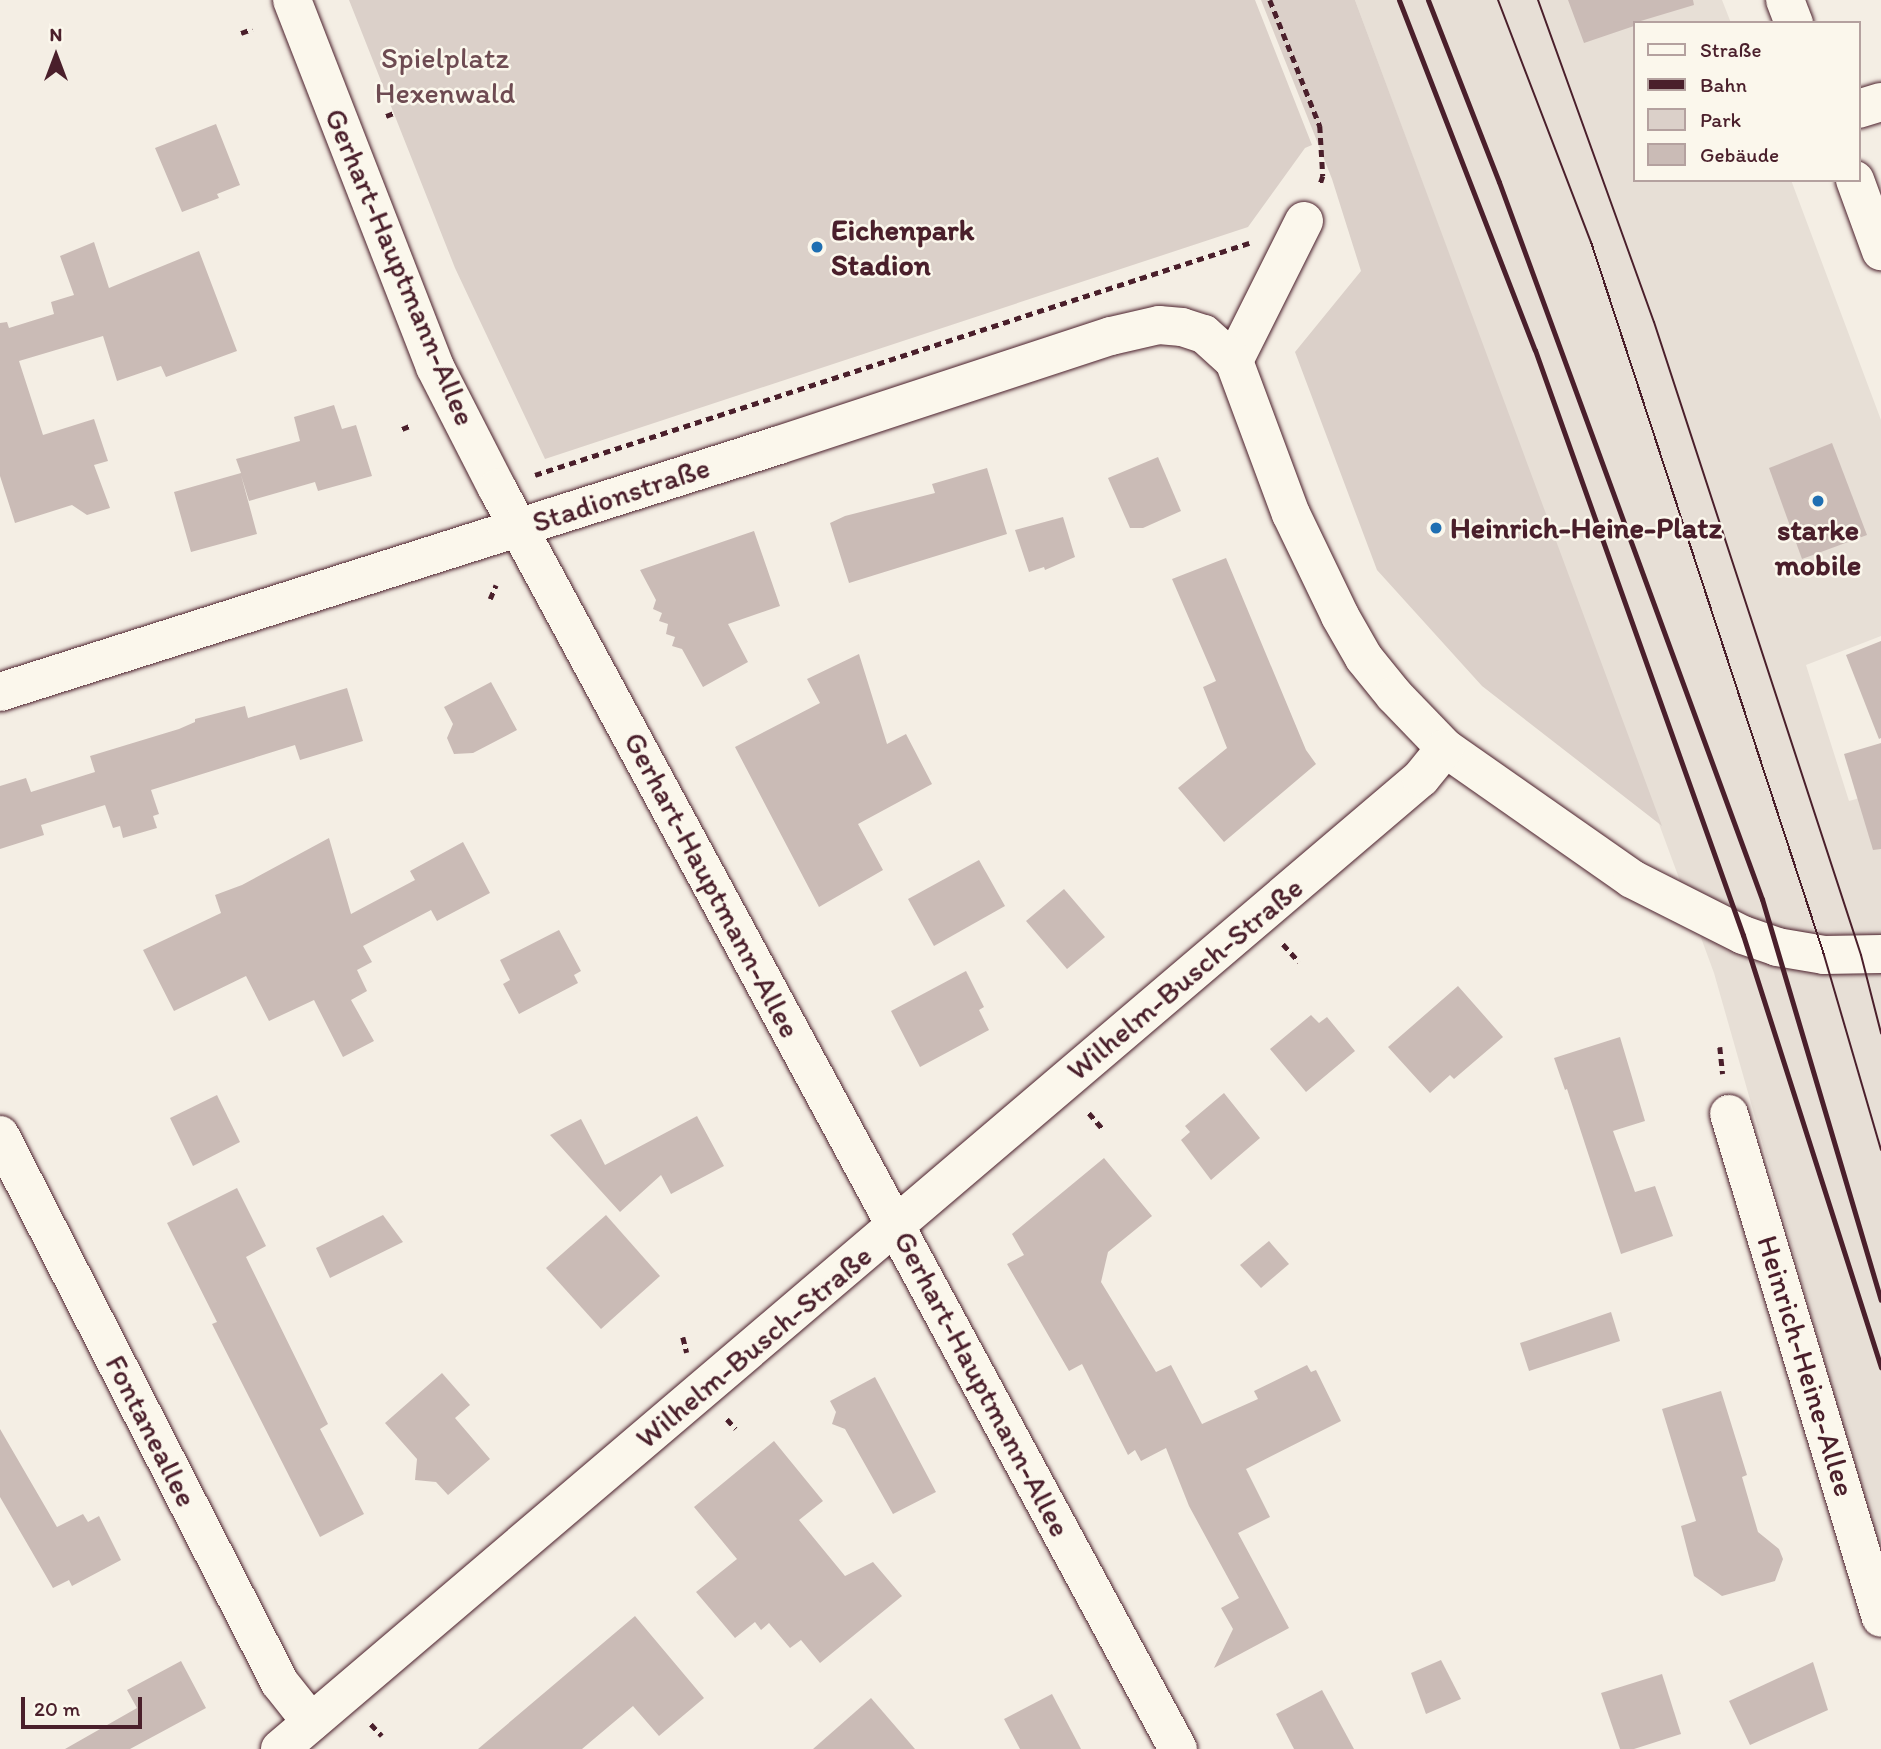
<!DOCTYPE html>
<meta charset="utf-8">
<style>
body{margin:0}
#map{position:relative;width:1881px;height:1749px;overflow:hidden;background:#f4eee4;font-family:Itim,sans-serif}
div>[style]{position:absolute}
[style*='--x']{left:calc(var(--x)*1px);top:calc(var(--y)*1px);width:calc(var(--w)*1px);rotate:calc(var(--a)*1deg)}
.built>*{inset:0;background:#e7dfd6}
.green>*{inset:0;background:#dbd0c9}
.building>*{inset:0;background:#cabbb6}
.path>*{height:4.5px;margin-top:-2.25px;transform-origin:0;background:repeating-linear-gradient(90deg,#4a1f2b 0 7px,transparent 0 12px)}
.roads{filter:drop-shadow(0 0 2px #4a1f2b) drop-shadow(0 0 2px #4a1f2b)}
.minor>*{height:38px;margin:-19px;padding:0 19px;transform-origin:19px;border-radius:19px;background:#fbf7ec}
.tram>*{height:2px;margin:-1px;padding:0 1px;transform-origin:1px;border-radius:1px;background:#4a1f2b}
.rail>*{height:5px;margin:-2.5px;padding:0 2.5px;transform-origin:2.5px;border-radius:2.5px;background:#4a1f2b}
.dots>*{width:19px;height:19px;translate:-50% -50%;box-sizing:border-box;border:4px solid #fbf7ec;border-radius:50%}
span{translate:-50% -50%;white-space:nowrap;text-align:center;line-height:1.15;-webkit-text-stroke:5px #fbf7ec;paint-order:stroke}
.park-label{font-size:30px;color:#6e4b52}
.poi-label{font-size:30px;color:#4a1f2b;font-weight:700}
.left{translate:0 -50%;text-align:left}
.street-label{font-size:30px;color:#4a1f2b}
.legend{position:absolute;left:1633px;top:21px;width:228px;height:161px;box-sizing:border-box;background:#fbf7ec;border:2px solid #b4a19f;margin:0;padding:9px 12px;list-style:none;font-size:21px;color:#4a1f2b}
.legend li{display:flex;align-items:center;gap:14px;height:35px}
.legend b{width:35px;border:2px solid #b4a19f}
.north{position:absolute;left:21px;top:21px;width:70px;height:70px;-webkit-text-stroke:5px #fbf7ec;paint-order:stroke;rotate:0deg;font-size:19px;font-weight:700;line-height:28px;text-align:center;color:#4a1f2b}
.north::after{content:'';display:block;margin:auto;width:24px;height:32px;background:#4a1f2b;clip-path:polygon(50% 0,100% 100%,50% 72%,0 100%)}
.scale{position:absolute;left:21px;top:1697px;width:121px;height:32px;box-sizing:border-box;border:4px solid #4a1f2b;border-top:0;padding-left:9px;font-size:21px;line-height:24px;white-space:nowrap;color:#4a1f2b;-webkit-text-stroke:5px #fbf7ec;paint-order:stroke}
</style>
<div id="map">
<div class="built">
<i style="clip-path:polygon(1355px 0,1722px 0,1731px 23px,1634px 23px,1634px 180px,1791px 180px,1881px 420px,1881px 636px,1806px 665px,1849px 801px,1881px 792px,1881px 1560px,1714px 973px)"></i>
</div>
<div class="green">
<i style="clip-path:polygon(349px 0,1255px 0,1312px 145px,1305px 148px,1248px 227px,545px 459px,455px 268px)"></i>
<i style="clip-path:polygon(1261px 0,1355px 0,1662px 826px,1482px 686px,1377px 570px,1295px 352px,1361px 271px,1332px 179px)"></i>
</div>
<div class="building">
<i style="clip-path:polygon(1568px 0,1693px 0,1694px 5px,1634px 23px,1634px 26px,1584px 43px)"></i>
<i style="clip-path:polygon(216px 124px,240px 185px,217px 194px,219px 198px,182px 212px,155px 148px)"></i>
<i style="clip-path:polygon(94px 242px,109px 288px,199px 251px,237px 351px,166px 377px,161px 366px,117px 381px,103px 336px,19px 361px,43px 435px,94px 419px,108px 461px,94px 465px,110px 508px,87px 515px,72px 505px,15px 523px,0 476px,0 323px,7px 322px,9px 328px,54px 314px,51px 302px,74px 295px,60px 256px)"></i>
<i style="clip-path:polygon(334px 405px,342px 429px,356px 425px,372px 476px,318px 491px,315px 482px,249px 501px,241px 475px,257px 534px,191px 552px,174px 492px,241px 473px,236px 459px,300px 441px,294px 417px)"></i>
<i style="clip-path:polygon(1832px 443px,1867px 535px,1802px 559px,1769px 468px)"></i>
<i style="clip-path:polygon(1158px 457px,1181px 511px,1143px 528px,1130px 528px,1108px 478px)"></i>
<i style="clip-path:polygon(987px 468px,1007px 534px,849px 583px,830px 523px,845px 516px,935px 493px,932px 484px)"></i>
<i style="clip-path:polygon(1063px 517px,1075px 557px,1045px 570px,1044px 567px,1029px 572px,1015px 530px)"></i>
<i style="clip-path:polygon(754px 531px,780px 606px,728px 624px,748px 662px,703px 687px,682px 649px,672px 646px,675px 637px,666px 634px,668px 624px,659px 621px,662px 613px,653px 609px,656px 600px,640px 570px)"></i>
<i style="clip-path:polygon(1226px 558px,1306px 750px,1316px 764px,1224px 842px,1178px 788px,1227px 748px,1203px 687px,1216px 681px,1172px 579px)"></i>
<i style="clip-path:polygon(1881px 641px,1881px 738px,1879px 739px,1846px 655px)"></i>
<i style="clip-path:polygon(859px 654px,887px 744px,906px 734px,932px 784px,858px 824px,883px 870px,819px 907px,735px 747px,820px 703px,807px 679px)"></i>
<i style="clip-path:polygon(491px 682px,517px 730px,473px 753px,454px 754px,447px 738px,453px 724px,444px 707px)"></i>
<i style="clip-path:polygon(347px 688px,363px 741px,300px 760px,295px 745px,151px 790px,159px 814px,153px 816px,157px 828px,123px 838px,120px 826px,113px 828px,105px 805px,41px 825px,44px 835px,0 849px,0 786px,26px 778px,31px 792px,95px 772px,90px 756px,179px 729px,195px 722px,195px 719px,245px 706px,248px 718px)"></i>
<i style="clip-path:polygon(1881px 743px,1881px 849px,1873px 850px,1844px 754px)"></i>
<i style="clip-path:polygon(329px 838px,351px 914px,415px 880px,410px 871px,463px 842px,490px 893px,437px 921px,431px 910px,363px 946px,372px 962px,357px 970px,367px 991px,351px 1000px,374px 1041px,343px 1057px,314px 1000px,269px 1021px,246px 976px,174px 1011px,143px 950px,221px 913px,215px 895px,242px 885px)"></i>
<i style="clip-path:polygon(979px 860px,1005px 906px,934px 946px,908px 899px)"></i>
<i style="clip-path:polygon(1064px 889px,1105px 937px,1067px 969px,1026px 921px)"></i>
<i style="clip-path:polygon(559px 930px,581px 971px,574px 975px,578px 983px,519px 1014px,503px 984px,510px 980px,500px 960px)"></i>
<i style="clip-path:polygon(966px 971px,984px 1007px,979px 1010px,989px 1030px,920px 1067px,891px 1011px)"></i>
<i style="clip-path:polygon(1458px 986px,1503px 1037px,1454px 1079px,1450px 1075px,1430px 1093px,1388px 1047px)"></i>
<i style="clip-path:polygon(1311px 1015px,1319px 1023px,1327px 1017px,1355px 1051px,1306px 1092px,1270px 1049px)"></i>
<i style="clip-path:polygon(1620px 1037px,1645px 1121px,1613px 1131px,1635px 1192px,1655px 1186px,1673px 1236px,1621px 1254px,1567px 1089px,1565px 1090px,1554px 1058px)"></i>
<i style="clip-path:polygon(1224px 1093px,1260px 1138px,1211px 1180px,1181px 1140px,1190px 1132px,1185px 1126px)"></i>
<i style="clip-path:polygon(217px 1095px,240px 1142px,193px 1166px,170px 1118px)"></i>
<i style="clip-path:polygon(697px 1116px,724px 1166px,671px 1194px,661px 1175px,620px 1212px,550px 1135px,581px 1119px,605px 1165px)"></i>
<i style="clip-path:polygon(1104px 1158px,1152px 1216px,1108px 1252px,1101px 1282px,1156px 1372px,1171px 1365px,1202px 1424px,1258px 1399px,1254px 1391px,1307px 1365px,1311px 1372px,1316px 1370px,1341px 1421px,1246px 1469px,1270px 1517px,1238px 1533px,1289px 1628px,1214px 1668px,1233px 1629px,1221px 1608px,1239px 1598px,1189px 1506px,1166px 1448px,1141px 1461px,1135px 1450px,1128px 1455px,1082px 1364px,1069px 1371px,1007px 1264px,1024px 1255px,1012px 1234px)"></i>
<i style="clip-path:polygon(237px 1188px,266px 1246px,246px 1257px,328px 1424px,320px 1429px,364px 1514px,320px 1537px,212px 1324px,217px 1322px,167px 1223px)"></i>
<i style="clip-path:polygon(383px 1215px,403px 1242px,330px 1278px,316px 1248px)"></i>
<i style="clip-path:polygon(606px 1215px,660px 1276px,601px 1329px,546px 1268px)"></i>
<i style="clip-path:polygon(1269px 1241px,1289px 1264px,1261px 1288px,1240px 1265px)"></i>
<i style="clip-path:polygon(1611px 1312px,1620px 1341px,1529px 1371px,1520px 1343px)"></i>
<i style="clip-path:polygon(442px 1373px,470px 1405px,455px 1418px,490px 1459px,448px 1495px,436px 1482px,415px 1480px,417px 1459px,385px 1423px)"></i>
<i style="clip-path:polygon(875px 1377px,936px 1492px,893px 1514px,845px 1429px,832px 1424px,836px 1412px,830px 1401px)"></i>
<i style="clip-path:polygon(1721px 1391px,1747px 1475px,1742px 1477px,1758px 1532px,1779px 1549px,1783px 1559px,1775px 1581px,1722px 1596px,1694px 1576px,1681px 1526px,1696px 1521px,1662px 1409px)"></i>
<i style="clip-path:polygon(0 1429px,57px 1527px,83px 1514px,88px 1522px,99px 1516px,121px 1560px,72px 1586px,69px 1580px,53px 1588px,0 1497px)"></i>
<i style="clip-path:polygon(774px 1441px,823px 1501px,799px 1520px,845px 1576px,873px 1562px,902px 1596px,820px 1663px,801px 1640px,790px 1648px,769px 1623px,761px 1630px,755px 1622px,735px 1638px,696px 1592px,737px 1559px,694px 1507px)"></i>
<i style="clip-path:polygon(635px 1616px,704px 1698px,659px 1736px,633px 1706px,582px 1749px,478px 1749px)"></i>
<i style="clip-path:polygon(1441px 1660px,1461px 1699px,1426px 1714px,1411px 1673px)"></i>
<i style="clip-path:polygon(181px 1661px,206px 1708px,130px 1749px,65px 1749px,137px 1708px,127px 1690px)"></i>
<i style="clip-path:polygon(1813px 1662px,1828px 1710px,1750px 1745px,1729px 1701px)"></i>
<i style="clip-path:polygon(1662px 1674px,1681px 1734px,1634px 1749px,1620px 1749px,1601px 1693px)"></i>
<i style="clip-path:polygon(1322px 1690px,1354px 1749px,1294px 1749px,1276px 1714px)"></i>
<i style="clip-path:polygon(1052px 1694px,1081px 1749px,1020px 1749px,1004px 1719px)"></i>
<i style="clip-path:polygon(871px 1698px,915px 1749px,813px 1749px)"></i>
</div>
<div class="path">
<i style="--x:1270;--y:0;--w:136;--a:68.4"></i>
<i style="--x:1320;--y:126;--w:50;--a:86.6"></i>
<i style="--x:1323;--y:176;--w:9;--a:108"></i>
<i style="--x:241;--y:33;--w:12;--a:-20"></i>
<i style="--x:386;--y:116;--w:9;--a:-21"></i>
<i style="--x:402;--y:429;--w:11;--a:-22"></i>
<i style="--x:535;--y:475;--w:751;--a:-18"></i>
<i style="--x:490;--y:599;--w:15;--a:-67"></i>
<i style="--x:1283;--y:944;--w:24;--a:48"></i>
<i style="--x:1720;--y:1047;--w:27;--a:84"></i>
<i style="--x:1089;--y:1113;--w:20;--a:49"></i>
<i style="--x:683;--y:1337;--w:16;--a:76"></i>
<i style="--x:727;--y:1419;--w:13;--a:48"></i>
<i style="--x:371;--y:1724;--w:16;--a:47"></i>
</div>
<div class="roads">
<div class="minor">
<i style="--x:292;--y:0;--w:394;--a:68.7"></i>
<i style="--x:435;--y:367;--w:136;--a:62.9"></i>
<i style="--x:497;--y:488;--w:1433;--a:61.63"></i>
<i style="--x:1785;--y:0;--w:25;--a:69"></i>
<i style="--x:1858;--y:109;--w:24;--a:-17"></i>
<i style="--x:1855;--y:180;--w:76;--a:69.9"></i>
<i style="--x:1304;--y:221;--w:157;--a:116.6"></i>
<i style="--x:1234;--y:361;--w:163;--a:69.6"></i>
<i style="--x:1291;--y:514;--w:113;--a:64.3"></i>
<i style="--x:1340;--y:616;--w:48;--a:60.3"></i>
<i style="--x:1364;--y:658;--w:48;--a:51"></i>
<i style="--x:1394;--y:695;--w:74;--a:46.1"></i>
<i style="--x:1445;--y:748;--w:228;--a:35"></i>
<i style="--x:1632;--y:879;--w:124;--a:26.8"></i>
<i style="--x:1743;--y:935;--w:36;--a:19"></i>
<i style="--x:1777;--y:947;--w:48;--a:9.7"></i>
<i style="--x:1824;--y:955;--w:57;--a:-1"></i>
<i style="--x:0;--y:692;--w:817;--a:-17.59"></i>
<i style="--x:779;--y:445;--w:349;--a:-18.2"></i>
<i style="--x:1111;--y:336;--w:49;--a:-12.9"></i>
<i style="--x:1159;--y:325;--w:23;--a:5"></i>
<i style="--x:1182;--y:327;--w:23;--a:18"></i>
<i style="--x:1204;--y:334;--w:40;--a:42"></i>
<i style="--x:1729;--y:1114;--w:526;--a:73.22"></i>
<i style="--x:0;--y:1135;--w:615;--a:62.94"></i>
<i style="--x:280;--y:1683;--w:50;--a:51.5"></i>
<i style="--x:280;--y:1749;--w:1498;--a:-40.4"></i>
<i style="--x:1421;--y:778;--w:38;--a:-51"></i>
</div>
</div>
<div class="tram">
<i style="--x:1498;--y:0;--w:259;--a:69"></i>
<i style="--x:1591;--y:242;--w:750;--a:71.9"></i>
<i style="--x:1824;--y:955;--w:203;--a:73.7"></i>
<i style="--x:1538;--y:0;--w:342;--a:70.2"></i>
<i style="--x:1654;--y:322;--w:666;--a:71.89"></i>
<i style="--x:1861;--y:955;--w:81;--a:75.6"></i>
</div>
<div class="rail">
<i style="--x:1399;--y:0;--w:375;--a:68.8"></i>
<i style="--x:1535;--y:350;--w:621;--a:70.43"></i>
<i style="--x:1743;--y:935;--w:454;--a:72.3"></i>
<i style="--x:1428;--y:0;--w:195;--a:68.7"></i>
<i style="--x:1499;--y:182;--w:764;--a:69.86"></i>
<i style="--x:1762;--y:899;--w:418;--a:73.5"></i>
</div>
<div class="dots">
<i style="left:817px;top:247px;background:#1f6fb2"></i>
<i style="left:1818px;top:501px;background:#1f6fb2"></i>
<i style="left:1436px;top:528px;background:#1f6fb2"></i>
</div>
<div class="park-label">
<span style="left:445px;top:75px">Spielplatz<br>Hexenwald</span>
</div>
<div class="poi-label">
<span class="left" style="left:831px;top:247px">Eichenpark<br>Stadion</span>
<span class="left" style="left:1450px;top:528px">Heinrich-Heine-Platz</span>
<span style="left:1818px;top:547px">starke<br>mobile</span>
</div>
<div class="street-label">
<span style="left:400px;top:267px;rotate:67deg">Gerhart-Hauptmann-Allee</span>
<span style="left:621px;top:495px;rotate:-18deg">Stadionstraße</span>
<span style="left:712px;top:885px;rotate:62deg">Gerhart-Hauptmann-Allee</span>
<span style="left:1185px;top:979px;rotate:-40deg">Wilhelm-Busch-Straße</span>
<span style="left:754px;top:1347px;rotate:-40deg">Wilhelm-Busch-Straße</span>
<span style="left:1806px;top:1366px;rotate:73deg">Heinrich-Heine-Allee</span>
<span style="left:982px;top:1384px;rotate:62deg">Gerhart-Hauptmann-Allee</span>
<span style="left:151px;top:1431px;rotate:63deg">Fontaneallee</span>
</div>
<ul class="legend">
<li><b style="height:9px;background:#fbf7ec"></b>Straße</li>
<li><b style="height:9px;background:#4a1f2b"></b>Bahn</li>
<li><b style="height:19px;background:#dbd0c9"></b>Park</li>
<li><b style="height:19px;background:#cabbb6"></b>Gebäude</li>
</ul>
<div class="north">N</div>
<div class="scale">20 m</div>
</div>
